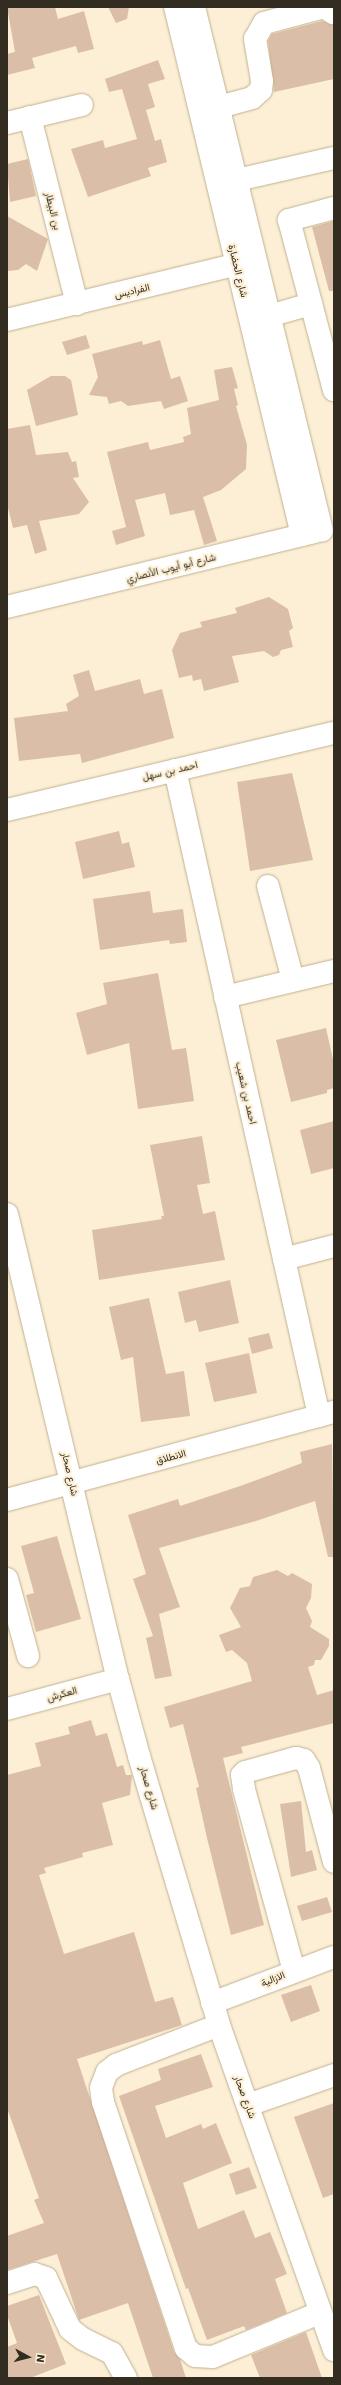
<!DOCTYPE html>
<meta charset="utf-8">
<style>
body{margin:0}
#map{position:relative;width:341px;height:2385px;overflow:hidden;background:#fcefd5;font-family:"Work Sans",Vazirmatn,sans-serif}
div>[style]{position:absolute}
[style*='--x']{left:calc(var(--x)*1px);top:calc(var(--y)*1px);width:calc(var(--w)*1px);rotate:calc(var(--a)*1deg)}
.building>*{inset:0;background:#dbbea7}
.roads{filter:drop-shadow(0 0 1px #c0b091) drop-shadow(0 0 1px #c0b091)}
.minor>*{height:22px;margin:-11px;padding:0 11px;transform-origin:11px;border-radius:11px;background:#fff}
span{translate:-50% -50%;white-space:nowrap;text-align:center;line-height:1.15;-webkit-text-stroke:4px #fcefd5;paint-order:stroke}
.street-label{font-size:10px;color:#332c20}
.frame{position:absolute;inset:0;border:8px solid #332c20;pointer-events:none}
.north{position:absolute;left:8px;top:2337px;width:40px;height:40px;-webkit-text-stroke:3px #fcefd5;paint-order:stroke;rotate:97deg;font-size:11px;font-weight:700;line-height:16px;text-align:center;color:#332c20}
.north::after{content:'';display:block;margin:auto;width:14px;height:18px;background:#332c20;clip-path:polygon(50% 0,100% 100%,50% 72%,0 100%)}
</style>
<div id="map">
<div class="building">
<i style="clip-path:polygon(7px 7px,55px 7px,58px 19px,84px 11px,94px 49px,78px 53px,76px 46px,32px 58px,35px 68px,7px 75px,7px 54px,15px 52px)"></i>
<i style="clip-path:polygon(108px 7px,129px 7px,127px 19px,116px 23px)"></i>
<i style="clip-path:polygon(322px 21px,334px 25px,334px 79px,274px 92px,268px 41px,272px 34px)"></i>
<i style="clip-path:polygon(158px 60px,165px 79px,148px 84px,155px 107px,146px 110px,155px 141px,161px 139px,167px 162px,148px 168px,151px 176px,88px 197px,71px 149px,103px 140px,105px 148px,137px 139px,122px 89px,109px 92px,105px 79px)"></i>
<i style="clip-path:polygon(28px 159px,36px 196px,10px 202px,7px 164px)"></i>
<i style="clip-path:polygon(7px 216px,48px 239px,37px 271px,26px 264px,18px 270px,7px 271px)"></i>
<i style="clip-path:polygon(334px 221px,334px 291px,329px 291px,312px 227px)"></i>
<i style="clip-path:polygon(86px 335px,90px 348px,67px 355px,62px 342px)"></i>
<i style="clip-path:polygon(160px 340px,171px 379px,180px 376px,188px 401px,164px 409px,161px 401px,128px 406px,121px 401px,109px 404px,107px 397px,89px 395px,98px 377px,92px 354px,142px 341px,143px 345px)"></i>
<i style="clip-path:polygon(232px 367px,238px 388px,234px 389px,238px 405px,236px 406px,247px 445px,246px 469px,221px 490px,203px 497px,217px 541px,204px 545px,194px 510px,170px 515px,165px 493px,135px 500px,145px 536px,116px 545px,112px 531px,126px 527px,107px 452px,148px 442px,150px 450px,184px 442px,183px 437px,191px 434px,187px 408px,219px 400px,214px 370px)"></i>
<i style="clip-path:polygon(51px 376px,65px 376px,71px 380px,78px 415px,36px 426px,27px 390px)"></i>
<i style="clip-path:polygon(30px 425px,36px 455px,68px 452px,72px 462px,76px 461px,79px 477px,73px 478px,89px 502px,79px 514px,39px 521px,47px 550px,35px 554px,27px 525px,13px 528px,7px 504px,7px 429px)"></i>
<i style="clip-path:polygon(269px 597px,288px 609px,293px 628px,289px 631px,293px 647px,281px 650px,279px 655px,273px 657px,264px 651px,232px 656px,239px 682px,204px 691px,201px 679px,193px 681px,192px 675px,179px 678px,172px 650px,180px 633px,202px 627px,200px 622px,237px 613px,235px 608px)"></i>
<i style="clip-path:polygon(89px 670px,95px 691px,140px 679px,144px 694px,162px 689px,174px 738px,82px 763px,80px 754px,19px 761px,14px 718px,68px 711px,66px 704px,79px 696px,73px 675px)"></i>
<i style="clip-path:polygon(292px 773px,313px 860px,250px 871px,237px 782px)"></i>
<i style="clip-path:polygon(119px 831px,122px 844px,129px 842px,135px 867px,83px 879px,75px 842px)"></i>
<i style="clip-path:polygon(150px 891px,153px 913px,183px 909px,187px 942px,170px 944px,169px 940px,100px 950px,93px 899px)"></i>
<i style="clip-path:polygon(158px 973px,172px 1050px,186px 1048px,194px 1101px,138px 1109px,129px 1043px,87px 1055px,76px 1013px,107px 1004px,103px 983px)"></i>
<i style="clip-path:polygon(326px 1028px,334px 1064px,334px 1088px,327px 1090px,327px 1093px,291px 1102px,276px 1040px)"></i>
<i style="clip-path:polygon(334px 1121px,334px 1168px,311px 1174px,300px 1130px)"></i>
<i style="clip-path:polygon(202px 1136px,210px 1183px,197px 1185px,203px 1214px,215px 1211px,225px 1260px,99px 1280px,92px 1230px,162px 1219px,161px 1216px,164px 1216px,150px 1145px)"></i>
<i style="clip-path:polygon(230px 1280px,239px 1323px,199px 1332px,196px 1320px,185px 1323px,178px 1292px)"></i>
<i style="clip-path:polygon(149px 1298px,166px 1374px,184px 1371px,190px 1416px,141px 1422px,133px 1357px,121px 1360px,109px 1307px)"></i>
<i style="clip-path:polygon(269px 1333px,273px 1348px,252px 1354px,248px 1338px)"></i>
<i style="clip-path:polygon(249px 1353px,257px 1393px,214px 1402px,205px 1363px)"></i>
<i style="clip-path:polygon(332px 1444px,334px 1557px,328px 1557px,315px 1501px,256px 1521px,159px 1548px,180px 1607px,159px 1614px,172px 1676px,155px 1679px,146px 1638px,153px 1636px,133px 1579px,146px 1574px,128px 1515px,178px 1499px,180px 1506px,243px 1485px,302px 1463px,300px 1452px)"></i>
<i style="clip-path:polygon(57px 1536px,81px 1619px,36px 1632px,26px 1595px,34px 1593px,21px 1546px)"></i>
<i style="clip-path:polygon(277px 1570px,288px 1576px,292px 1573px,312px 1584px,311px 1598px,306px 1608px,312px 1621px,310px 1627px,329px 1639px,329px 1646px,321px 1660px,315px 1660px,314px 1665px,308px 1667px,317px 1695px,334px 1690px,334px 1723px,241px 1747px,243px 1753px,223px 1758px,264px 1925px,231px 1935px,207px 1838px,196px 1788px,199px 1787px,183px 1724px,170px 1728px,164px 1707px,252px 1681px,247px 1663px,232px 1650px,226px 1652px,219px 1635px,241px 1627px,230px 1608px,240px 1588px,250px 1586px,253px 1577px)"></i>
<i style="clip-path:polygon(91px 1720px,96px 1736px,107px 1733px,117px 1767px,123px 1765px,126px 1775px,132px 1775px,130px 1795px,102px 1803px,113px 1845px,82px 1853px,83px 1857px,44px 1868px,46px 1873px,39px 1875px,64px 1954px,134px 1932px,155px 2002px,173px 1997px,182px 2025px,77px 2059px,174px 2352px,180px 2359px,186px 2378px,153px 2378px,128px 2303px,79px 2320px,57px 2254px,7px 2270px,7px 2236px,44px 2223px,34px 2200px,39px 2198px,7px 2108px,7px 1775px,41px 1766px,35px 1743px,70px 1734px,68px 1727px)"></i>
<i style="clip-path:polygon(301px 1801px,306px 1852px,312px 1850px,317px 1870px,291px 1877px,280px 1804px)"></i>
<i style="clip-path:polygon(327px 1897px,332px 1912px,302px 1921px,297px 1906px)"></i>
<i style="clip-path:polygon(311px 1985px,320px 2011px,291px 2022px,281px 1995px)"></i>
<i style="clip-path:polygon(201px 2054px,213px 2087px,155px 2106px,166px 2138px,201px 2124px,203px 2129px,216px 2123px,232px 2163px,183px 2183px,198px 2229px,244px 2210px,255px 2238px,270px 2232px,287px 2274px,275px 2279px,287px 2313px,246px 2330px,244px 2326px,207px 2340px,188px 2288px,186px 2289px,119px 2096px,161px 2080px,158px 2069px)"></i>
<i style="clip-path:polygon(334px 2103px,334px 2194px,323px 2198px,294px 2117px)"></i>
<i style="clip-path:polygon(249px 2167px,257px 2188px,236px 2195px,229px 2174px)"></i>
<i style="clip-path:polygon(39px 2295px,66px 2364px,30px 2378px,7px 2378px,7px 2347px,17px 2343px,7px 2315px,7px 2306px)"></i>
<i style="clip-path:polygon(306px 2332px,322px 2378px,260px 2378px,251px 2355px)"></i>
</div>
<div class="roads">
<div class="minor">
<i style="--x:175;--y:7;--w:543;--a:76.48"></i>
<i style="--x:194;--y:7;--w:539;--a:76.27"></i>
<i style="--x:219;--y:107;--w:34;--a:-15"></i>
<i style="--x:252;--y:98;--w:12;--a:-42"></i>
<i style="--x:261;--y:90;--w:9;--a:-84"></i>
<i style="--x:262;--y:81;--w:43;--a:-99.5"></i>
<i style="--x:255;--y:39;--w:18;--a:-61"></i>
<i style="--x:264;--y:23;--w:62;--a:-14.9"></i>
<i style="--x:324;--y:7;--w:11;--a:34"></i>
<i style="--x:30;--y:117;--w:193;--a:75.9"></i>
<i style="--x:7;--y:123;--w:77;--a:-13.5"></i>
<i style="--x:237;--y:180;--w:99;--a:-12.8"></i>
<i style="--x:334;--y:208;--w:47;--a:165.1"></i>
<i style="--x:289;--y:220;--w:176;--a:75.2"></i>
<i style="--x:269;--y:316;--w:44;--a:-15.9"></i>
<i style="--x:7;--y:320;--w:251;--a:-13.6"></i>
<i style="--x:7;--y:607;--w:317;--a:-13.7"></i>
<i style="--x:175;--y:770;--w:662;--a:77.43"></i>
<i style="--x:7;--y:810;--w:336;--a:-13.3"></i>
<i style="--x:268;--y:886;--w:97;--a:75.1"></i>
<i style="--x:225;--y:997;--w:112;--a:-13.4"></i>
<i style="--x:7;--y:1214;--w:478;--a:76.6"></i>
<i style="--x:118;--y:1679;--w:80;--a:74.7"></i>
<i style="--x:139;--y:1756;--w:281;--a:73.4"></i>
<i style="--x:219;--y:2025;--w:345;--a:70.5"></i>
<i style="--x:284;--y:1259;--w:52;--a:-14.6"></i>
<i style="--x:7;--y:1500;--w:339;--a:-15.1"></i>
<i style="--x:7;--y:1579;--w:80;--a:74.7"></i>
<i style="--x:7;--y:1709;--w:115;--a:-15.1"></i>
<i style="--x:294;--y:1971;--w:189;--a:-105.4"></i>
<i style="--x:244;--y:1789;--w:14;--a:-98"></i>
<i style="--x:242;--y:1775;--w:4;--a:-45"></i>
<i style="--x:245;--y:1772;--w:53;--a:-15.4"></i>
<i style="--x:296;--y:1758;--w:8;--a:14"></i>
<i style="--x:304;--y:1760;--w:9;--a:58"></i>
<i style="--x:309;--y:1768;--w:97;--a:75.1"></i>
<i style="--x:212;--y:2003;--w:130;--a:-20.7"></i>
<i style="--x:219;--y:2025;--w:110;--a:158.8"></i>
<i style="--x:116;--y:2065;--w:11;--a:142"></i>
<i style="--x:107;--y:2072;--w:17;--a:111"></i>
<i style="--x:101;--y:2088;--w:14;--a:82"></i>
<i style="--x:103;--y:2102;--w:260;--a:71.4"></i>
<i style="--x:186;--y:2348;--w:12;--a:42"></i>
<i style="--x:195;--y:2356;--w:18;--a:3"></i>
<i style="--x:213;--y:2357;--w:115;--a:-22.5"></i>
<i style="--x:248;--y:2105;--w:91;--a:-19.2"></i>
<i style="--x:7;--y:2283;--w:29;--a:-18"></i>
<i style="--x:35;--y:2274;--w:12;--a:20"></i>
<i style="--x:46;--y:2278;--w:56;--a:64.8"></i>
<i style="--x:70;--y:2329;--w:16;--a:38"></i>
<i style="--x:83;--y:2339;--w:32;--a:26"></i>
<i style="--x:112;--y:2353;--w:29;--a:61"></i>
</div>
</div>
<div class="street-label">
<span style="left:53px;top:211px;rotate:76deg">بن البيطار</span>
<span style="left:238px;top:271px;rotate:76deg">شارع الحضارة</span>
<span style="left:132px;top:291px;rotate:-13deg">الفراديس</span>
<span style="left:171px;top:568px;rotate:-14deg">شارع أبو أيوب الأنصاري</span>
<span style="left:170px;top:771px;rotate:-13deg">احمد بن سهل</span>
<span style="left:246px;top:1093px;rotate:77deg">احمد بن شعيب</span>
<span style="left:171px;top:1457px;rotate:-15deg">الانطلاق</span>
<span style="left:70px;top:1474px;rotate:77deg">شارع صحار</span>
<span style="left:62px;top:1694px;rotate:-15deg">العكرش</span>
<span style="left:149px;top:1788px;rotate:74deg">شارع صحار</span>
<span style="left:273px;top:1979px;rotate:-22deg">الازالية</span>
<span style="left:245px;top:2097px;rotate:70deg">شارع صحار</span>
</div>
<div class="frame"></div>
<div class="north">N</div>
</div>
